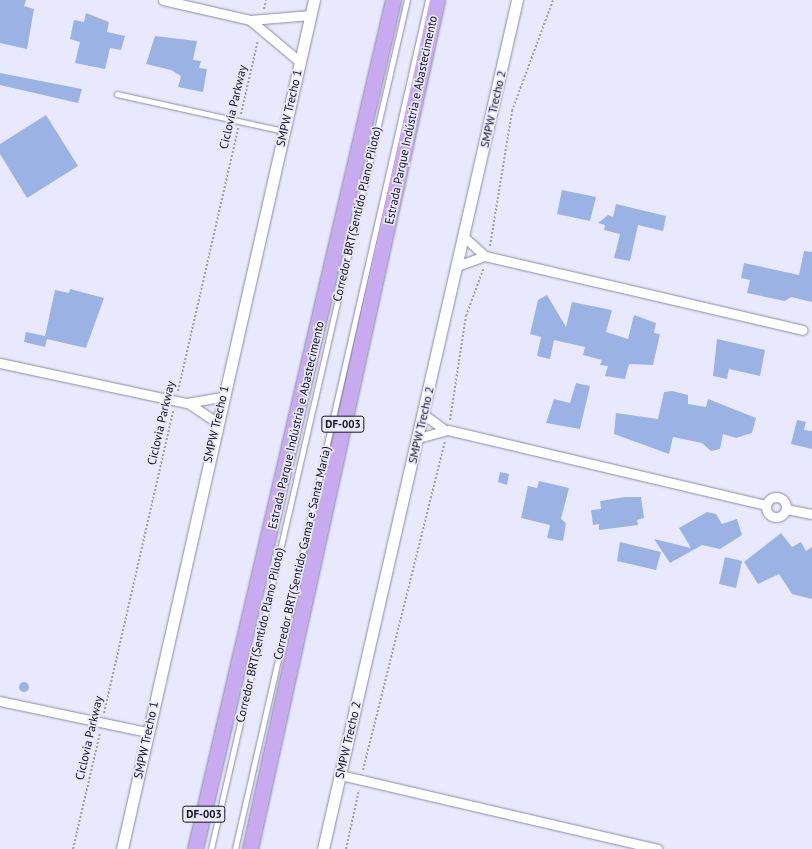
<!DOCTYPE html>
<meta charset="utf-8">
<style>
body{margin:0}
#map{position:relative;width:812px;height:849px;overflow:hidden;background:#e8e9ff;font-family:"PT Sans",sans-serif}
div>[style]{position:absolute}
[style*='--x']{left:calc(var(--x)*1px);top:calc(var(--y)*1px);width:calc(var(--w)*1px);rotate:calc(var(--a)*1deg)}
.building>*{inset:0;background:#9bb3e4}
.round{border-radius:50%}
.path>*{height:2px;margin-top:-1px;transform-origin:0;background:repeating-linear-gradient(90deg,#9e9eb0 0 2px,transparent 0 4px)}
.roads{filter:drop-shadow(0 0 1px #8a8ba3) drop-shadow(0 0 1px #8a8ba3)}
.service>*{height:4.5px;margin:-2.25px;padding:0 2.25px;transform-origin:2.25px;border-radius:2.25px;background:#fff}
.minor>*{height:9px;margin:-4.5px;padding:0 4.5px;transform-origin:4.5px;border-radius:4.5px;background:#fff}
.minor>.ring{margin:-4.5px;padding:0;box-sizing:content-box;background:none;border:9px solid #fff;border-radius:50%}
.tertiary>*{height:11px;margin:-5.5px;padding:0 5.5px;transform-origin:5.5px;border-radius:5.5px;background:#fff}
.trunk>*{height:15px;margin:-7.5px;padding:0 7.5px;transform-origin:7.5px;border-radius:7.5px;background:#c8aaf0}
span{translate:-50% -50%;white-space:nowrap;text-align:center;line-height:1.15;-webkit-text-stroke:3.5px #e8e9ff;paint-order:stroke}
.shield-label span{padding:1px 3px;background:#e8e9ff;border:1px solid;border-radius:3px;-webkit-text-stroke-width:0}
.shield-label{font-size:11px;color:#11111a;font-weight:700}
.street-label{font-size:12px;color:#11111a}
</style>
<div id="map">
<div class="building">
<i style="clip-path:polygon(0 0,26px 0,24px 6px,34px 9px,27px 49px,0 43px)"></i>
<i style="clip-path:polygon(86px 13px,109px 22px,107px 32px,125px 36px,121px 50px,110px 48px,105px 69px,75px 63px,80px 42px,70px 39px,74px 20px,84px 22px)"></i>
<i style="clip-path:polygon(155px 36px,197px 41px,193px 60px,201px 61px,199px 68px,207px 69px,203px 92px,178px 87px,181px 76px,171px 70px,146px 64px)"></i>
<i style="clip-path:polygon(0 73px,82px 89px,78px 103px,0 85px)"></i>
<i style="clip-path:polygon(46px 115px,78px 166px,27px 198px,0 154px,0 144px)"></i>
<i style="clip-path:polygon(562px 190px,596px 197px,590px 221px,557px 214px)"></i>
<i style="clip-path:polygon(616px 204px,666px 216px,663px 231px,638px 225px,630px 261px,614px 258px,620px 234px,604px 230px,605px 225px,598px 223px,608px 215px,613px 217px)"></i>
<i style="clip-path:polygon(804px 251px,812px 252px,812px 302px,791px 297px,785px 301px,747px 293px,750px 280px,741px 278px,744px 263px,799px 275px)"></i>
<i style="clip-path:polygon(70px 289px,104px 298px,86px 348px,47px 339px,45px 347px,24px 342px,26px 332px,45px 336px,55px 290px,69px 293px)"></i>
<i style="clip-path:polygon(547px 295px,566px 327px,572px 302px,612px 310px,606px 332px,628px 339px,634px 315px,656px 323px,654px 333px,660px 334px,653px 365px,629px 364px,625px 379px,605px 376px,608px 366px,600px 365px,602px 360px,583px 355px,585px 347px,554px 340px,550px 359px,537px 356px,541px 337px,530px 334px,538px 300px)"></i>
<i style="clip-path:polygon(717px 339px,765px 350px,760px 376px,729px 369px,727px 379px,713px 376px)"></i>
<i style="clip-path:polygon(576px 383px,590px 386px,580px 429px,546px 423px,554px 399px,570px 403px)"></i>
<i style="clip-path:polygon(672px 391px,688px 395px,688px 404px,706px 407px,708px 399px,756px 418px,752px 433px,736px 438px,723px 434px,720px 449px,711px 451px,702px 443px,673px 437px,669px 454px,614px 434px,616px 413px,658px 419px,664px 392px)"></i>
<i style="clip-path:polygon(797px 420px,806px 422px,804px 430px,812px 431px,812px 449px,791px 444px)"></i>
<i style="clip-path:polygon(500px 472px,509px 474px,507px 485px,498px 482px)"></i>
<i style="clip-path:polygon(539px 481px,569px 488px,561px 519px,566px 523px,563px 541px,547px 538px,550px 525px,521px 518px,528px 486px,537px 488px)"></i>
<i style="clip-path:polygon(625px 497px,641px 497px,644px 518px,637px 520px,638px 525px,599px 530px,599px 524px,593px 525px,591px 510px,601px 509px,600px 501px)"></i>
<i style="clip-path:polygon(707px 512px,716px 514px,722px 524px,737px 519px,742px 535px,720px 549px,702px 545px,670px 563px,654px 539px,691px 548px,679px 528px)"></i>
<i style="clip-path:polygon(781px 533px,792px 547px,801px 542px,806px 551px,812px 547px,812px 599px,792px 594px,779px 574px,758px 584px,744px 562px)"></i>
<i style="clip-path:polygon(620px 542px,661px 552px,656px 570px,617px 561px)"></i>
<i style="clip-path:polygon(725px 557px,742px 561px,736px 588px,719px 584px)"></i>
<i class="round" style="left:19px;top:682px;width:10px;height:10px"></i>
</div>
<div class="path">
<i style="--x:264;--y:9;--w:9;--a:-77"></i>
<i style="--x:241;--y:114;--w:76;--a:-77.1"></i>
<i style="--x:490;--y:246;--w:137;--a:-80.7"></i>
<i style="--x:512;--y:111;--w:118;--a:-69.7"></i>
<i style="--x:178;--y:391;--w:270;--a:-77.1"></i>
<i style="--x:450;--y:420;--w:105;--a:-81.3"></i>
<i style="--x:466;--y:316;--w:52;--a:-69.8"></i>
<i style="--x:104;--y:713;--w:310;--a:-77.1"></i>
<i style="--x:363;--y:770;--w:340;--a:-76"></i>
<i style="--x:73;--y:849;--w:119;--a:-76.9"></i>
<i style="--x:346;--y:849;--w:60;--a:-77.6"></i>
</div>
<div class="roads">
<div class="service">
<i style="--x:117;--y:94;--w:171;--a:12.5"></i>
<i style="--x:211;--y:849;--w:871;--a:-77"></i>
<i style="--x:235;--y:849;--w:871;--a:-77.19"></i>
</div>
<div class="minor">
<i style="--x:163;--y:0;--w:89;--a:12.9"></i>
<i style="--x:250;--y:20;--w:61;--a:-4.7"></i>
<i style="--x:250;--y:20;--w:65;--a:40"></i>
<i style="--x:464;--y:237;--w:28;--a:42"></i>
<i style="--x:457;--y:266;--w:30;--a:-20"></i>
<i style="--x:485;--y:256;--w:326;--a:13.1"></i>
<i style="--x:0;--y:363;--w:191;--a:12.1"></i>
<i style="--x:187;--y:403;--w:35;--a:-10"></i>
<i style="--x:188;--y:403;--w:34;--a:34"></i>
<i style="--x:423;--y:414;--w:27;--a:36"></i>
<i style="--x:418;--y:438;--w:31;--a:-15"></i>
<i style="--x:448;--y:430;--w:327;--a:13.3"></i>
<i class="ring" style="left:766px;top:497px;width:11px;height:11px"></i>
<i style="--x:786;--y:509;--w:26;--a:11"></i>
<i style="--x:0;--y:701;--w:150;--a:11.9"></i>
<i style="--x:340;--y:775;--w:326;--a:13.1"></i>
</div>
<div class="tertiary">
<i style="--x:122;--y:849;--w:870;--a:-77.26"></i>
<i style="--x:323;--y:849;--w:871;--a:-77.13"></i>
</div>
<div class="trunk">
<i style="--x:195;--y:849;--w:872;--a:-76.87"></i>
<i style="--x:250;--y:849;--w:869;--a:-77.58"></i>
</div>
</div>
<div class="shield-label">
<span style="left:343px;top:424px">DF-003</span>
<span style="left:204px;top:814px">DF-003</span>
</div>
<div class="street-label">
<span style="left:233px;top:107px;rotate:-77deg">Ciclovia Parkway</span>
<span style="left:289px;top:108px;rotate:-77deg">SMPW Trecho 1</span>
<span style="left:493px;top:109px;rotate:-77deg">SMPW Trecho 2</span>
<span style="left:411px;top:120px;rotate:-78deg">Estrada Parque Indústria e Abastecimento</span>
<span style="left:357px;top:214px;rotate:-77deg">Corredor BRT(Sentido Plano Piloto)</span>
<span style="left:161px;top:423px;rotate:-77deg">Ciclovia Parkway</span>
<span style="left:216px;top:424px;rotate:-77deg">SMPW Trecho 1</span>
<span style="left:296px;top:425px;rotate:-77deg">Estrada Parque Indústria e Abastecimento</span>
<span style="left:421px;top:425px;rotate:-77deg">SMPW Trecho 2</span>
<span style="left:302px;top:553px;rotate:-77deg">Corredor BRT(Sentido Gama e Santa Maria)</span>
<span style="left:260px;top:635px;rotate:-77deg">Corredor BRT(Sentido Plano Piloto)</span>
<span style="left:89px;top:738px;rotate:-77deg">Ciclovia Parkway</span>
<span style="left:146px;top:740px;rotate:-78deg">SMPW Trecho 1</span>
<span style="left:348px;top:740px;rotate:-77deg">SMPW Trecho 2</span>
</div>
</div>
